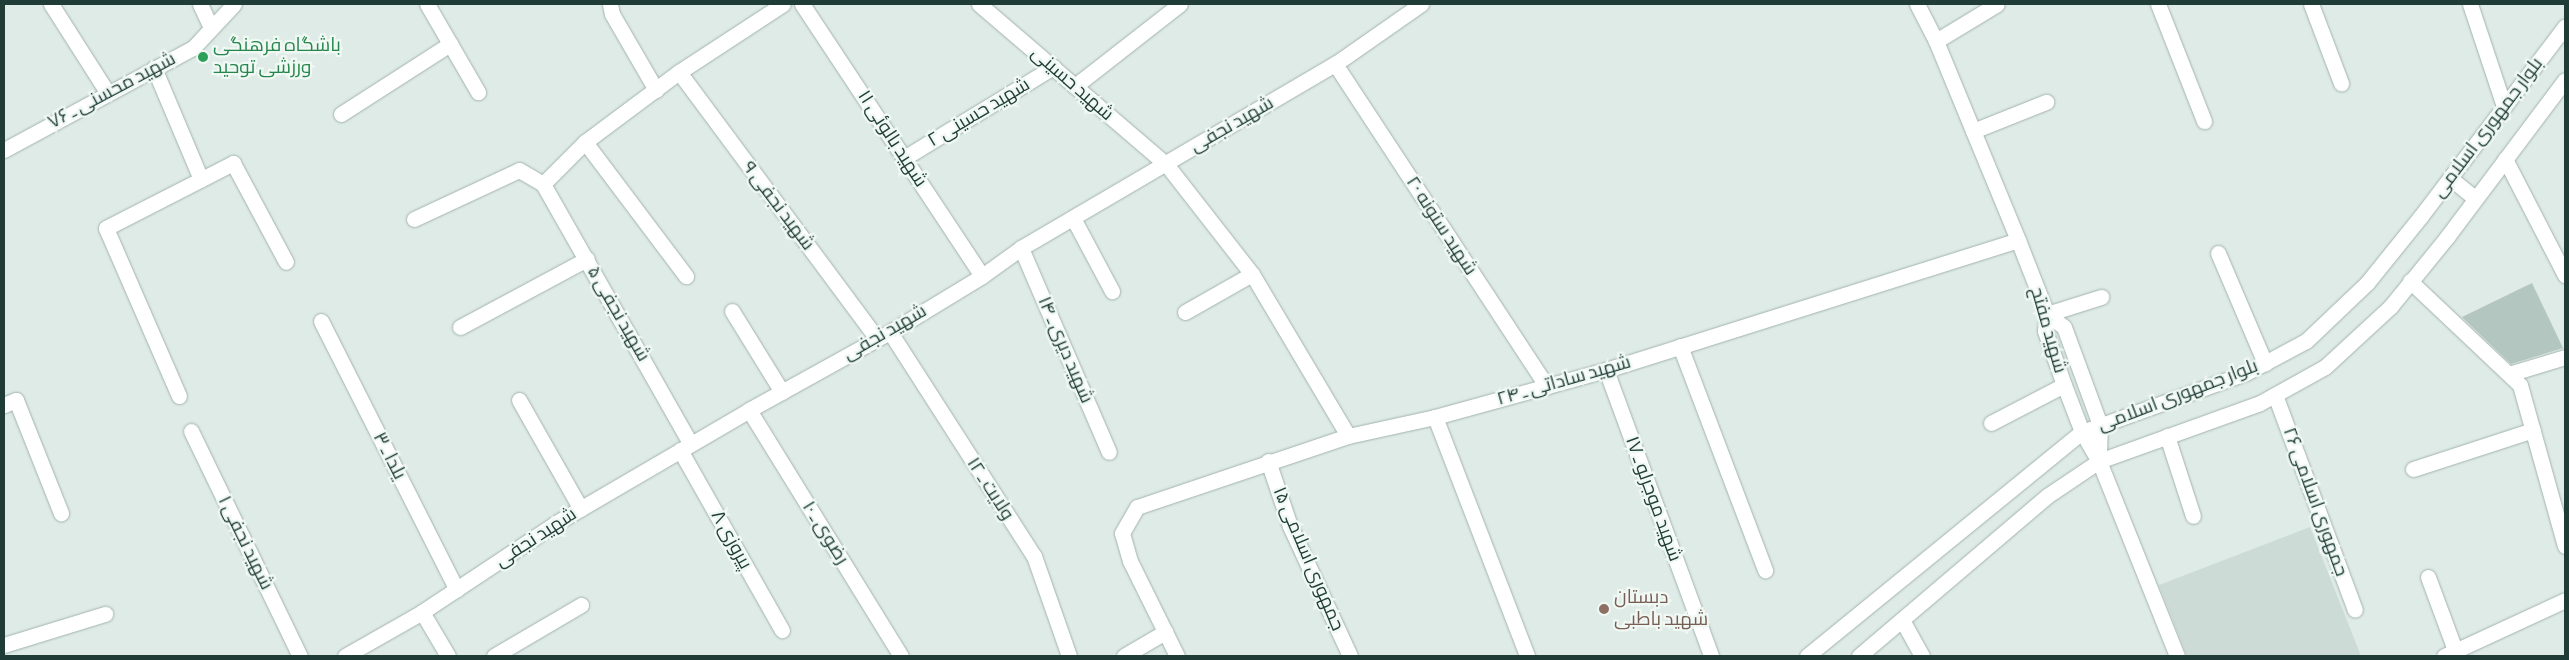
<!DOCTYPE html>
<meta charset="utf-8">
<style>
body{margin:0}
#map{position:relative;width:2569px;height:660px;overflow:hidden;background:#dfebe7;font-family:"Alegreya Sans",Cairo,sans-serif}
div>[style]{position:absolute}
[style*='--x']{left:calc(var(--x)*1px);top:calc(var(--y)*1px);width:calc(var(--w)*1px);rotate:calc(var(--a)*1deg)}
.built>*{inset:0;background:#cddbd6}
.building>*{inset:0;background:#b4c6c0}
.roads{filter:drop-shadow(0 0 1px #a2b3af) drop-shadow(0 0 1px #a2b3af)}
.street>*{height:15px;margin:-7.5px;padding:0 7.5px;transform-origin:7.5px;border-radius:7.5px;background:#fff}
.secondary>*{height:15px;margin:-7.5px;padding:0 7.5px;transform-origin:7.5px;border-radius:7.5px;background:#fff}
.dots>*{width:14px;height:14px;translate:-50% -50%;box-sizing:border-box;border:2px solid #f0f8f4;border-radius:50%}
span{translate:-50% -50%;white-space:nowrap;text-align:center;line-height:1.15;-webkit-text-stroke:4.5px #f0f8f4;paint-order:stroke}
.leisure-label{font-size:19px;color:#27864d}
.left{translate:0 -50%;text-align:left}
.street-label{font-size:19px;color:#1f3c37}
.education-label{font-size:19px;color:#785e54}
.frame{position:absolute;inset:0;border:5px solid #1f3c37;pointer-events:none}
</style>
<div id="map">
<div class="built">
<i style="clip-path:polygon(2310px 527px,2361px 656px,2187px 656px,2159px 585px)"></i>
</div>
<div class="building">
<i style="clip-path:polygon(2532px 283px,2563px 348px,2511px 364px,2462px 317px)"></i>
</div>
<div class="roads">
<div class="street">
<i style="--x:51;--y:4;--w:104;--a:57.5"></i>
<i style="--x:200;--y:4;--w:26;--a:65"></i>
<i style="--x:427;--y:4;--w:102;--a:59.9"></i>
<i style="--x:610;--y:4;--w:10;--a:79"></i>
<i style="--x:612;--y:14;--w:88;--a:59.9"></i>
<i style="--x:802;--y:4;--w:326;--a:56.5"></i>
<i style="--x:979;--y:4;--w:246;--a:40.6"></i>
<i style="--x:1166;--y:164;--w:140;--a:52"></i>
<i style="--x:1252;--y:274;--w:188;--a:59.3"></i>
<i style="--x:2158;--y:4;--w:126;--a:68.5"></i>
<i style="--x:2311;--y:4;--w:85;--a:69.2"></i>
<i style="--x:2470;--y:4;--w:108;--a:71.6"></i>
<i style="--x:1936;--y:41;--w:71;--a:-31.2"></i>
<i style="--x:1335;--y:64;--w:386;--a:56.7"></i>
<i style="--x:154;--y:68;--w:121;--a:67.1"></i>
<i style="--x:679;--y:72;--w:332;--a:53.4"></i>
<i style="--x:1075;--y:86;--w:133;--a:-38"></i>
<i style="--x:341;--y:114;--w:130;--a:-32.7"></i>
<i style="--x:1973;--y:131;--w:79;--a:-21.7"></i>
<i style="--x:585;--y:142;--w:168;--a:53"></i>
<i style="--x:4;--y:150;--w:215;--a:-28.4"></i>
<i style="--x:193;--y:48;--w:60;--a:-47"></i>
<i style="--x:904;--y:158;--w:175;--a:-31.4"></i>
<i style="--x:2505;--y:159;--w:131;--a:62.7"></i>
<i style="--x:543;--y:184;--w:59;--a:-45"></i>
<i style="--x:585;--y:142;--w:117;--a:-36.7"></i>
<i style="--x:679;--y:72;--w:124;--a:-33.2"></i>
<i style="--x:1073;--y:218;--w:83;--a:61.9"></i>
<i style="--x:414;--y:219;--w:116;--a:-25"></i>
<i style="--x:519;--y:170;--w:28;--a:30"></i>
<i style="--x:543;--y:184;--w:299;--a:60.4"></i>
<i style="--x:1021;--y:248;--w:222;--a:66.7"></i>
<i style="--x:2218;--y:253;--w:120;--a:66.9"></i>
<i style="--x:2410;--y:281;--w:151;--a:43.4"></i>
<i style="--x:2520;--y:385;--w:167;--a:74.4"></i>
<i style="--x:732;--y:311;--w:95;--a:58.3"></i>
<i style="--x:1185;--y:312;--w:77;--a:-29.6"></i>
<i style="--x:2047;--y:314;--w:57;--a:-17.5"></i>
<i style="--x:321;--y:321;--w:301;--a:63.2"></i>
<i style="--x:460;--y:327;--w:144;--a:-28.2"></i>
<i style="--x:890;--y:332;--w:266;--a:57.3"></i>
<i style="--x:1034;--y:556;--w:106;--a:70.7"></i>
<i style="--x:1680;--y:346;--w:240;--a:69.2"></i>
<i style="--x:1606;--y:370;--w:305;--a:69.8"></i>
<i style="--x:2509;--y:374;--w:59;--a:-16.9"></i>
<i style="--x:2275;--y:395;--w:229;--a:69.6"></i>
<i style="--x:179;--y:396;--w:183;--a:-113.5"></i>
<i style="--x:106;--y:228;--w:143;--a:-27.1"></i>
<i style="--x:233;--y:163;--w:112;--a:61.8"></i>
<i style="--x:519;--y:400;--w:125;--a:60.4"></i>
<i style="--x:4;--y:405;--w:13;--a:-23"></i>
<i style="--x:16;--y:400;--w:122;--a:68.3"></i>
<i style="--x:749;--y:410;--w:289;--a:58.3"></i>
<i style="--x:1435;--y:417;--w:256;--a:68.9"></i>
<i style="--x:1991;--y:423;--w:82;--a:-27.5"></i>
<i style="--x:191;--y:431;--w:250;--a:64.2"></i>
<i style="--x:2167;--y:436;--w:84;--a:72"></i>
<i style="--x:680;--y:450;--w:207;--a:60.5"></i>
<i style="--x:1268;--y:461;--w:69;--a:71.3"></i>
<i style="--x:1290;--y:526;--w:143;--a:65.2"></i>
<i style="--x:2413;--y:469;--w:126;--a:-18"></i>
<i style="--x:2428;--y:577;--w:78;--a:69.7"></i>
<i style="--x:422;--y:612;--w:51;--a:59.4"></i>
<i style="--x:1902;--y:620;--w:41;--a:60.9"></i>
<i style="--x:4;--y:645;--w:106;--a:-17.1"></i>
<i style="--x:494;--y:656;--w:101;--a:-30.4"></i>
<i style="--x:1124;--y:656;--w:48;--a:-30.3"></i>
<i style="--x:1177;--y:656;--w:106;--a:-116.3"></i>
<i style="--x:1130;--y:561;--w:29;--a:-106"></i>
<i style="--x:1122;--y:533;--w:30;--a:-60"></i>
<i style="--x:1137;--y:507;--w:223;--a:-18.6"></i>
<i style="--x:1348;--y:436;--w:89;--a:-12.3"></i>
<i style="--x:1435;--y:417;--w:177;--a:-15.4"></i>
<i style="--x:1606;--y:370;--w:432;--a:-17.5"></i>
<i style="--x:2444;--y:656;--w:133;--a:-24.8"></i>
</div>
<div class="secondary">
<i style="--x:1917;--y:4;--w:42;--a:62.8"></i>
<i style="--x:1936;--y:41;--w:215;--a:67.6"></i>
<i style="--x:2018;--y:240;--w:79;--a:68.6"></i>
<i style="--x:2047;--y:314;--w:17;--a:97"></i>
<i style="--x:2045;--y:331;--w:57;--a:70.6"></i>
<i style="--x:2064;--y:385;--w:50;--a:69"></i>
<i style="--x:2082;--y:432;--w:34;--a:60"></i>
<i style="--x:2099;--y:461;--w:210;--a:68.2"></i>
<i style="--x:2450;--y:178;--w:32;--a:39"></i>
<i style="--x:2047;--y:314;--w:21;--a:37"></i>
<i style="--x:2064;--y:327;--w:104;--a:69.8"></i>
<i style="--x:2100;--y:425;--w:36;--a:92"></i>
<i style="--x:345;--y:656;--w:89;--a:-29.7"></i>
<i style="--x:422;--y:612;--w:161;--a:-33.6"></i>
<i style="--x:556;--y:523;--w:224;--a:-30.3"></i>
<i style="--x:749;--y:410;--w:161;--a:-29"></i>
<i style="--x:890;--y:332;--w:108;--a:-31.3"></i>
<i style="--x:982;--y:276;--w:48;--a:-35.7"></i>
<i style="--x:1021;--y:248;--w:364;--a:-30.4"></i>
<i style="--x:1335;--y:64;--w:105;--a:-34.9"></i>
<i style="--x:1807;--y:656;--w:355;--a:-39.2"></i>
<i style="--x:2082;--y:432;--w:174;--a:-19.8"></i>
<i style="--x:2246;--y:373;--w:68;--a:-28.1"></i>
<i style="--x:2306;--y:341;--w:84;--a:-43.6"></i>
<i style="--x:2367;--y:283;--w:86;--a:-51.1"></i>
<i style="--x:2421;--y:216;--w:238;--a:-52.8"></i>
<i style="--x:1859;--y:656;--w:247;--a:-40.4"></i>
<i style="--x:2047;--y:496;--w:63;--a:-33.9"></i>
<i style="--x:2099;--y:461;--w:171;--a:-19.8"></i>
<i style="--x:2260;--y:403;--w:74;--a:-29"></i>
<i style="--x:2325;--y:367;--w:90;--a:-42.7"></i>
<i style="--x:2391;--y:306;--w:89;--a:-50.9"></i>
<i style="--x:2447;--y:237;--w:196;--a:-53.1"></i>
</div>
</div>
<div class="dots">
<i style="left:203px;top:57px;background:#2e9e5b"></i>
<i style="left:1604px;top:609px;background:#8d6e63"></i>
</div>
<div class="leisure-label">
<span class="left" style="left:213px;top:57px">باشگاه فرهنگی<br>ورزشی توحید</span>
</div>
<div class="street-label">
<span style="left:1072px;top:84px;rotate:41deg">شهید حسینی</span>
<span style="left:112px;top:91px;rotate:-28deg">شهید محسنی ـ ۷۶</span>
<span style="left:979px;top:113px;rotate:-31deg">شهید حسینی ۲</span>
<span style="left:1232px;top:125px;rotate:-30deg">شهید نجفی</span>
<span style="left:2488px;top:128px;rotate:-53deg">بلوار جمهوری اسلامی</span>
<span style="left:892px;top:139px;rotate:57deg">شهید بالوئی ۱۱</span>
<span style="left:778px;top:206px;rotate:53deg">شهید نجفی ۹</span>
<span style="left:1441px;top:226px;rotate:57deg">شهید ستونه ۲۰</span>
<span style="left:618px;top:314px;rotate:60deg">شهید نجفی ۵</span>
<span style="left:2048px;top:330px;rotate:74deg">شهید مفتح</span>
<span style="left:885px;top:333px;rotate:-30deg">شهید نجفی</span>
<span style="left:1065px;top:350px;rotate:67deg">شهید دیری ـ ۱۴</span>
<span style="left:1564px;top:381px;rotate:-16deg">شهید ساداتی ـ ۲۴</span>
<span style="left:2178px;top:396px;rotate:-21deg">بلوار جمهوری اسلامی</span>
<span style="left:389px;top:456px;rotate:63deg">یلدا ـ ۳</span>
<span style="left:990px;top:489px;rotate:57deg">ولایت ـ ۱۲</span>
<span style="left:1653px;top:499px;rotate:70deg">شهید موجرلو ـ ۱۷</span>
<span style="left:2315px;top:502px;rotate:70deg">جمهوری اسلامی ۲۶</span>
<span style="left:825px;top:533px;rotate:58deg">رضوی ـ ۱۰</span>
<span style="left:536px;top:538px;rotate:-33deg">شهید نجفی</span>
<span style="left:731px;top:540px;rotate:61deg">پیروزی ۸</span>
<span style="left:245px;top:543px;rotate:64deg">شهید نجفی ۱</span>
<span style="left:1308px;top:559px;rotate:67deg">جمهوری اسلامی ۱۵</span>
</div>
<div class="education-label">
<span class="left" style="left:1614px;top:609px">دبستان<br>شهید باطبی</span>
</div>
<div class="frame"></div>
</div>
